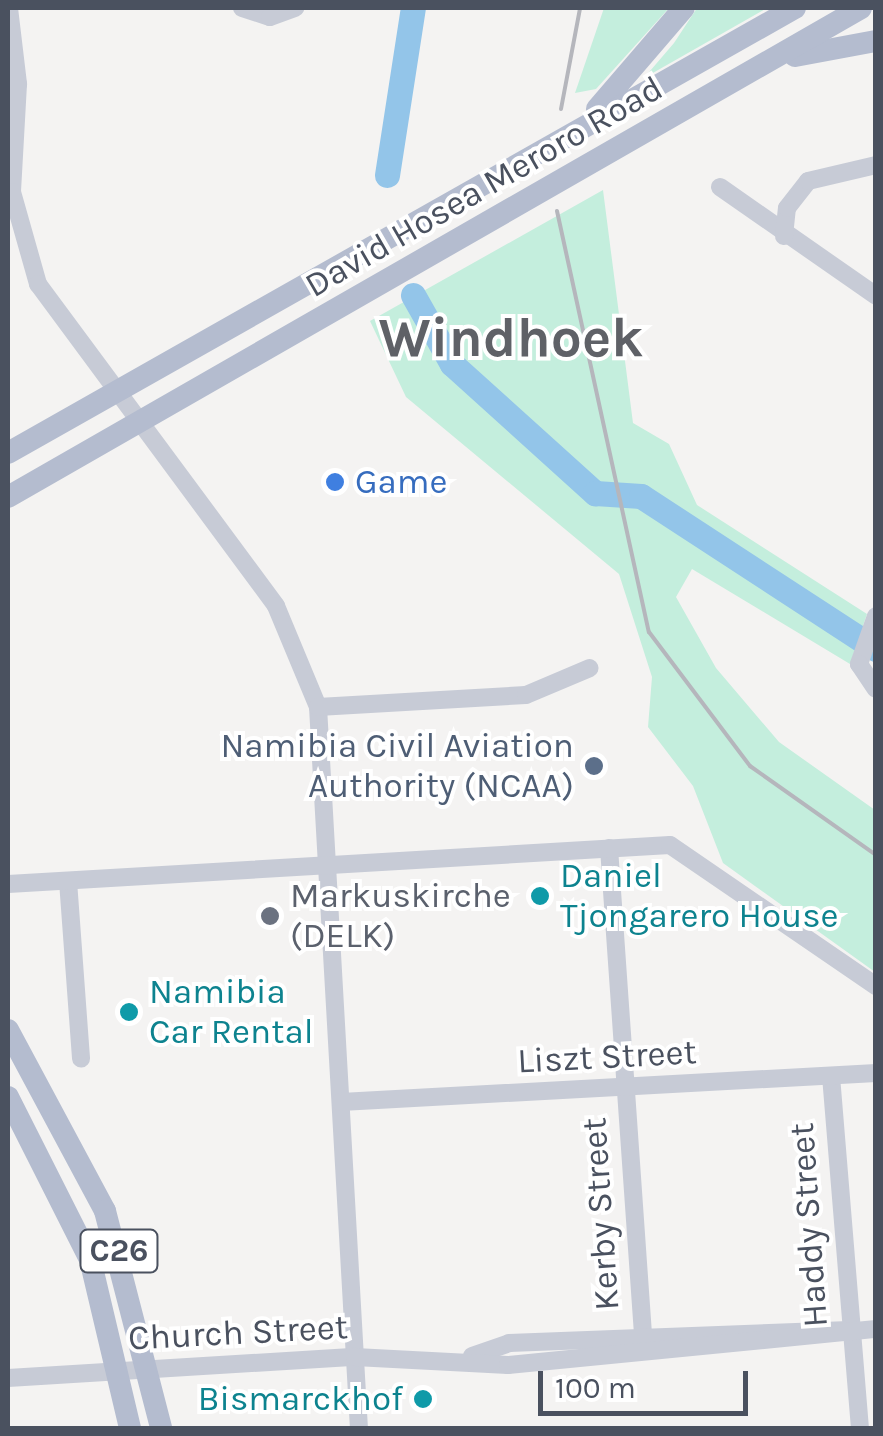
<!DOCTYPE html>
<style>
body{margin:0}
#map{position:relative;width:883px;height:1436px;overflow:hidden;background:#f4f3f2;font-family:Karla,sans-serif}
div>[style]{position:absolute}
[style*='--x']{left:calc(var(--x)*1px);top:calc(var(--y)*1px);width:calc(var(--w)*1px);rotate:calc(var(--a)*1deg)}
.green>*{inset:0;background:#c4eedd}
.river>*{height:25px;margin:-12.5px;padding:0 12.5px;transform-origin:12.5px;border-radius:12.5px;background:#93c5e9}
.minor>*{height:18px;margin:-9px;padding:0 9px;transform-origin:9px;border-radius:9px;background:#c7cbd6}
.major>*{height:22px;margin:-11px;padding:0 11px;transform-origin:11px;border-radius:11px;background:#b4bccf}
.rail>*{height:4px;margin:-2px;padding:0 2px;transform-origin:2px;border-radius:2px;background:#b5b6bc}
.dots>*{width:28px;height:28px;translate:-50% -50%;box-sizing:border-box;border:5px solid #fff;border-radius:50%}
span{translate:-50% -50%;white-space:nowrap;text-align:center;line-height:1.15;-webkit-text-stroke:8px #fff;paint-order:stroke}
.shield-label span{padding:2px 8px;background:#fff;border:2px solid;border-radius:8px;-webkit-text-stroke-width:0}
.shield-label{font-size:32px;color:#4a515f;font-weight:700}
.street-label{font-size:35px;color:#4a515f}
.shop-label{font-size:35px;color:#366cbe}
.left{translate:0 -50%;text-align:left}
.service-label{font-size:35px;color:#4e5e75}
.right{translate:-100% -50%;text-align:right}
.culture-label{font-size:35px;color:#0d838f}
.worship-label{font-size:35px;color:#5b616d}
.town-label{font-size:55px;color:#5f6167;font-weight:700}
.frame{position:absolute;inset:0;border:10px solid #4a515f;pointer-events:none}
.scale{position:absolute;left:538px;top:1371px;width:210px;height:45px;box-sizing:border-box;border:5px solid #4a515f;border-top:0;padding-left:12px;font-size:30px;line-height:35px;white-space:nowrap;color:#4a515f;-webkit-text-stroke:8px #fff;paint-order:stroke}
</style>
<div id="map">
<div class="green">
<i style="clip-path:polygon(604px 8px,669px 8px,596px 89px,575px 93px)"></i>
<i style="clip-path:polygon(697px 8px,767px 8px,644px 78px,674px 43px)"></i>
<i style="clip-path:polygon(603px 190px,633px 423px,669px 444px,697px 505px,867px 614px,850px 664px,692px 569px,676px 597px,716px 668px,779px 742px,875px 810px,875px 972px,723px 863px,693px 786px,648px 727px,652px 677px,619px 574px,406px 397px,370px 321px)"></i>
</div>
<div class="river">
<i style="--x:387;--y:175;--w:169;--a:-81.2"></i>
<i style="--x:413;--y:295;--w:79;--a:60.5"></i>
<i style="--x:452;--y:364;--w:193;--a:42.1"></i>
<i style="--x:595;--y:493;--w:46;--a:3.7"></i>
<i style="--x:641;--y:496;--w:280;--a:33.1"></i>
</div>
<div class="minor">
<i style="--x:9;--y:8;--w:77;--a:83.2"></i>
<i style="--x:18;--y:84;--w:108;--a:93.2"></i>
<i style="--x:12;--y:192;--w:96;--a:74.2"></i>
<i style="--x:38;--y:284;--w:400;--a:53.5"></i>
<i style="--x:276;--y:606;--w:109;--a:67.4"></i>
<i style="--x:318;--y:707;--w:722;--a:86.75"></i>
<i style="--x:242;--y:8;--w:29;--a:18"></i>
<i style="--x:270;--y:17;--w:27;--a:-20"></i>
<i style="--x:720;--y:187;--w:190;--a:34.9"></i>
<i style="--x:784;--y:236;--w:28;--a:-84"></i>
<i style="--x:787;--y:208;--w:34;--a:-52"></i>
<i style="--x:808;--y:181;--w:70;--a:-13.2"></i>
<i style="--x:876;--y:616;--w:51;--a:109.5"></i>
<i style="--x:859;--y:664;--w:30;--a:56"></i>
<i style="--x:318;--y:707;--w:208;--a:-3.3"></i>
<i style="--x:526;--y:695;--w:69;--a:-22.9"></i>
<i style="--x:609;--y:848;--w:487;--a:86"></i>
<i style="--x:68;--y:881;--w:178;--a:85.8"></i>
<i style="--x:8;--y:884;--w:663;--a:-3.37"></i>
<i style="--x:670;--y:845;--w:250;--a:34.4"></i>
<i style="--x:831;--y:1076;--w:353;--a:85.3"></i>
<i style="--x:341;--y:1102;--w:536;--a:-3.1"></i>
<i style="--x:472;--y:1356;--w:39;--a:-19"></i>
<i style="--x:509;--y:1343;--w:334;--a:-2.2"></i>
<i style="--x:8;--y:1378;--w:348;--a:-3.5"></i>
<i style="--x:355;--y:1357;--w:153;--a:3"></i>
<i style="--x:508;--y:1365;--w:370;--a:-5.6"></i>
</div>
<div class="major">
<i style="--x:795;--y:56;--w:82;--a:-10.5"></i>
<i style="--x:597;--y:109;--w:133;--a:-49.3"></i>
<i style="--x:8;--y:453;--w:904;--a:-29.49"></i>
<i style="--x:8;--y:497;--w:983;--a:-29.82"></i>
<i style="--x:8;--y:1030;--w:205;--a:61.8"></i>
<i style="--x:105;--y:1211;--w:224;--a:75.5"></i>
<i style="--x:8;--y:1097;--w:182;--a:63.2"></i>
<i style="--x:90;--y:1259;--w:174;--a:76.7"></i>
</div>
<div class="rail">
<i style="--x:561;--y:109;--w:103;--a:-79.3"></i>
<i style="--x:557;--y:211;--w:431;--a:77.7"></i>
<i style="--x:649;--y:632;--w:168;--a:53"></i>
<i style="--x:750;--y:766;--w:154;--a:35.2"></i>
</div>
<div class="dots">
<i style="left:335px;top:482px;background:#3f7fe0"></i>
<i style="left:594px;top:766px;background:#5c6f8a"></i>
<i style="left:540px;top:896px;background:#0f9aa8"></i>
<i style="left:270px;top:916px;background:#6b7280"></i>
<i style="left:129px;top:1012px;background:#0f9aa8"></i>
<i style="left:423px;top:1399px;background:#0f9aa8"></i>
</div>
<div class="shield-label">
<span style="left:119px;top:1251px">C26</span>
</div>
<div class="street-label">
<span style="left:484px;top:187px;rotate:-30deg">David Hosea Meroro Road</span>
<span style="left:607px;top:1057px;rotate:-3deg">Liszt Street</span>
<span style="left:601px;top:1214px;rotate:-94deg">Kerby Street</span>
<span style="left:809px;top:1225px;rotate:-94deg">Haddy Street</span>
<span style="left:238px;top:1333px;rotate:-3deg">Church Street</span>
</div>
<div class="shop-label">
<span class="left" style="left:355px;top:482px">Game</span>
</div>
<div class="service-label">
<span class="right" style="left:574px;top:766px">Namibia Civil Aviation<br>Authority (NCAA)</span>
</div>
<div class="culture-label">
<span class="left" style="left:560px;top:896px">Daniel<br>Tjongarero House</span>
<span class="left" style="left:149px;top:1012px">Namibia<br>Car Rental</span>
<span class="right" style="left:403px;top:1399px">Bismarckhof</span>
</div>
<div class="worship-label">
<span class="left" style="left:290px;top:916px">Markuskirche<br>(DELK)</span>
</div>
<div class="town-label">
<span style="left:511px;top:339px">Windhoek</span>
</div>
<div class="frame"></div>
<div class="scale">100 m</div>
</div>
